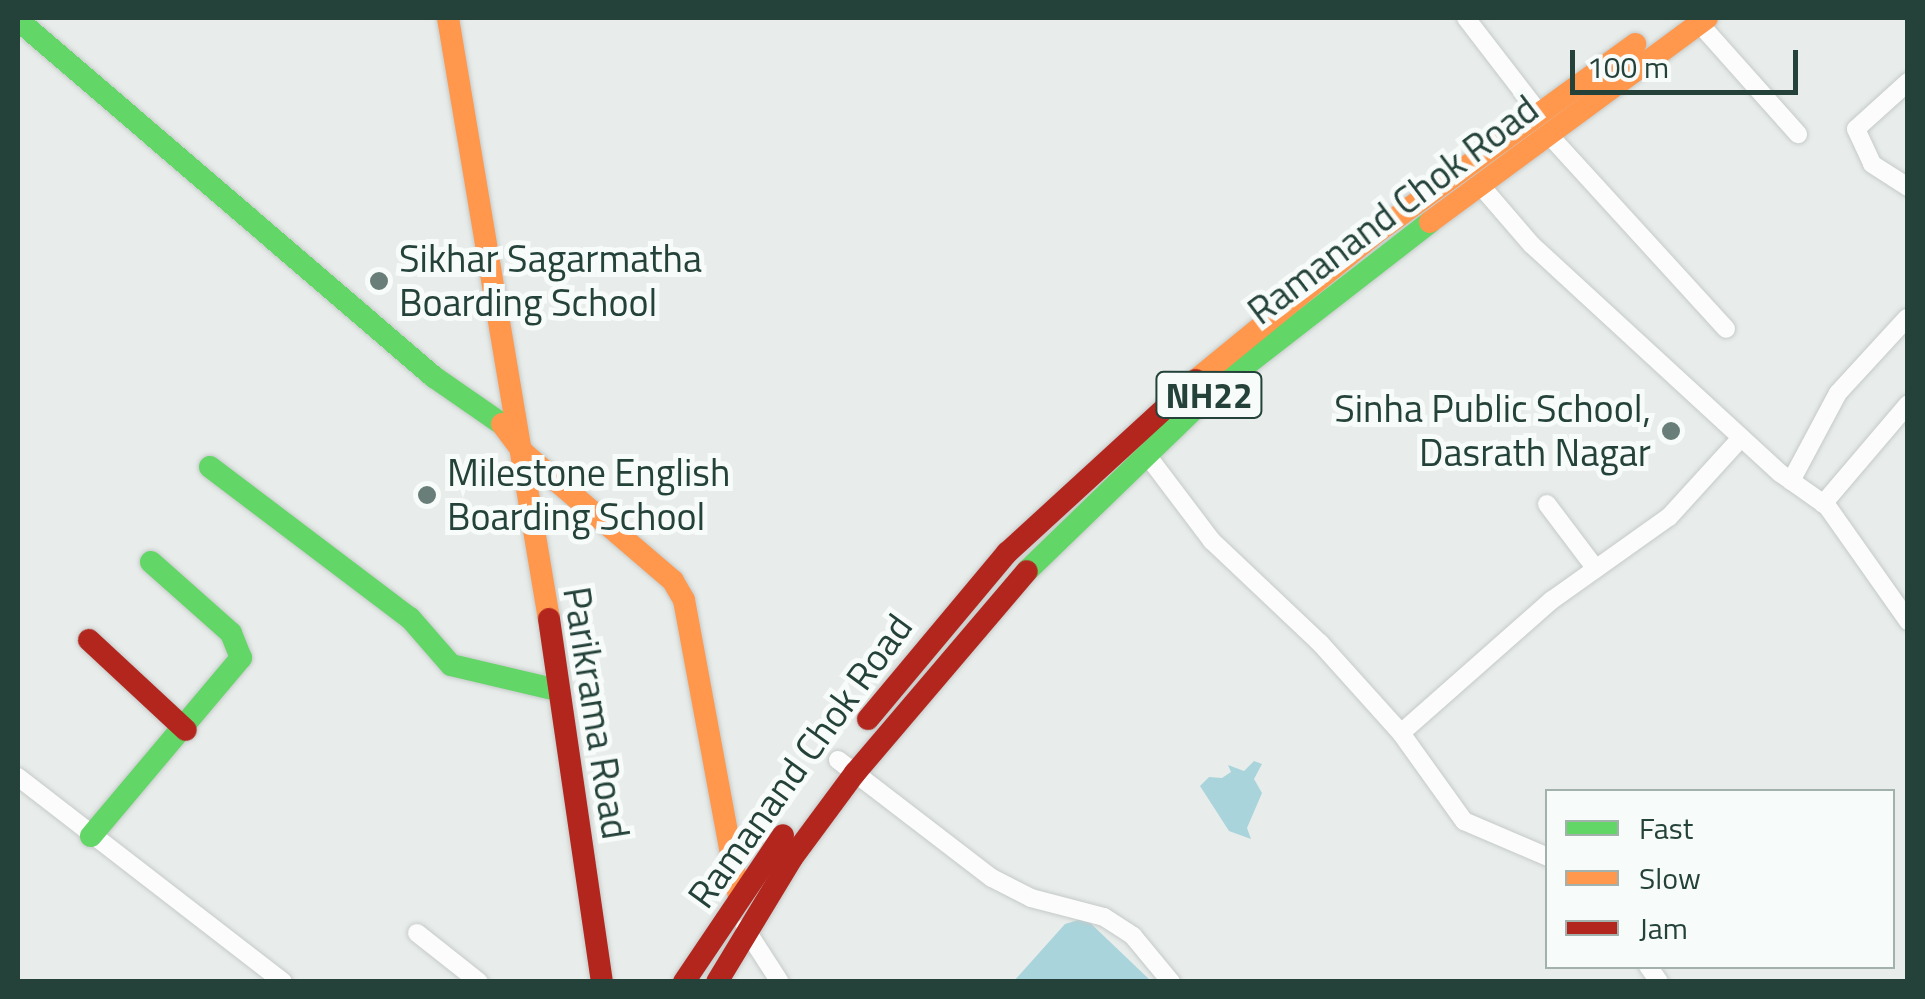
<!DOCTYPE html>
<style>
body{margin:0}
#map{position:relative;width:1925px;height:999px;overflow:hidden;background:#e8edeb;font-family:"Titillium Web",sans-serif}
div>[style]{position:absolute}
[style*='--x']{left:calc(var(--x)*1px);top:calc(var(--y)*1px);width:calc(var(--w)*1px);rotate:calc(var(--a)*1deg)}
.water>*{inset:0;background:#a9d4db}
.roads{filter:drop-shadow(0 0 2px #c5cac8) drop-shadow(0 0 2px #c5cac8)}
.street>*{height:18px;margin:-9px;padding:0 9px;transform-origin:9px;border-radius:9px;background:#fcfcfc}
.fast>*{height:22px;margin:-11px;padding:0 11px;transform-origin:11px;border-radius:11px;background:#63d668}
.slow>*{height:22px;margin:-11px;padding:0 11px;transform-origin:11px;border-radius:11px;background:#ff974d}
.jam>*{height:22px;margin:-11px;padding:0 11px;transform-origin:11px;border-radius:11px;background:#b3261e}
.dots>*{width:28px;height:28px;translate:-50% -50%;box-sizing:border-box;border:5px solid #f7fbf9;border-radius:50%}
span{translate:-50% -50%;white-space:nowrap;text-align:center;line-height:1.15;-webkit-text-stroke:10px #f7fbf9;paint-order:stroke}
.shield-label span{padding:2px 8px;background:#f7fbf9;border:2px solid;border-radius:8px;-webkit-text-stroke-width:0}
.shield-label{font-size:35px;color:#24423a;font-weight:700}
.street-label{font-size:38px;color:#24423a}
.poi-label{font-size:38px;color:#24423a}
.left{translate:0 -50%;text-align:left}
.right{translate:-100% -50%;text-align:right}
.frame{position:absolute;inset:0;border:20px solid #24423a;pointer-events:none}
.legend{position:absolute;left:1545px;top:789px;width:350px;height:180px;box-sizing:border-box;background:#f7fbf9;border:2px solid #a3b1ad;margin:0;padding:12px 18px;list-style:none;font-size:30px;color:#24423a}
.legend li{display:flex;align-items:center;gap:20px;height:50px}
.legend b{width:50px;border:2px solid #a3b1ad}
.scale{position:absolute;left:1570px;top:50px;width:228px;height:45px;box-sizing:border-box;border:5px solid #24423a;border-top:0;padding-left:12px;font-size:30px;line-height:35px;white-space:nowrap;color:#24423a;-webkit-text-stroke:8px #f7fbf9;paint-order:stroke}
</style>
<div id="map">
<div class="water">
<i style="clip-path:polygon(1254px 761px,1262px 764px,1254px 779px,1262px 793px,1247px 828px,1251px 839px,1229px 831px,1200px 786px,1209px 777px,1222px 778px,1231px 772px,1228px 765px,1244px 771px)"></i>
<i style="clip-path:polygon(1085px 918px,1151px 981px,1013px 982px,1065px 924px)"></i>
</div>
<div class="roads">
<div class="street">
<i style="--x:1466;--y:18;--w:121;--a:52.4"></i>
<i style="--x:1699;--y:23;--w:149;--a:48.3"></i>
<i style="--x:1908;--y:82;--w:70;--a:137.9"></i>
<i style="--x:1856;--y:129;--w:38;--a:65"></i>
<i style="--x:1872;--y:164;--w:43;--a:32.6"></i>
<i style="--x:1550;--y:136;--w:261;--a:47.6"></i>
<i style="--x:1481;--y:186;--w:78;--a:49.2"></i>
<i style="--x:1532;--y:245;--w:337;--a:42.6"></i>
<i style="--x:1780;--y:473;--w:57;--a:35.1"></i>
<i style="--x:1827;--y:506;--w:141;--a:54.8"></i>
<i style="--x:1147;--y:455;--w:108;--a:52.9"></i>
<i style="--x:1212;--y:541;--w:149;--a:43.4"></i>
<i style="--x:1320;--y:643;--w:121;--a:48"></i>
<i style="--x:1791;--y:481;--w:100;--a:-61.9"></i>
<i style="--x:1838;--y:393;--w:102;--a:-47.4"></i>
<i style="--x:1547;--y:504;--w:81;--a:53"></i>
<i style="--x:1823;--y:504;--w:131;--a:-49.6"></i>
<i style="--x:838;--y:760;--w:194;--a:37.5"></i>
<i style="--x:992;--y:878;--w:44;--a:27.1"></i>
<i style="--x:1031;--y:898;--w:75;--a:14.6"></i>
<i style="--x:1104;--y:917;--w:35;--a:33"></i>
<i style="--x:1133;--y:936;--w:60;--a:50.4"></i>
<i style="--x:18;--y:777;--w:335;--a:37.7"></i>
<i style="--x:1548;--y:857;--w:91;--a:-156.8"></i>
<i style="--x:1464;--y:821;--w:108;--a:-125.6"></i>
<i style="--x:1401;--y:733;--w:201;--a:-41.4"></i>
<i style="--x:1552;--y:600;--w:143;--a:-35.4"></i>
<i style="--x:1669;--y:517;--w:107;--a:-47.7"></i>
<i style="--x:745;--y:928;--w:64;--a:57.1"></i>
<i style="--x:417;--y:933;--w:79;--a:38.3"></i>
<i style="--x:1648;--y:966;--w:19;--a:55"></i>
</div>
<div class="fast">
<i style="--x:18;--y:20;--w:548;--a:40.64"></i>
<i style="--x:434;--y:377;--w:83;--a:34.7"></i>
<i style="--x:210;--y:467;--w:251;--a:37.1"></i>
<i style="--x:410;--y:618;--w:62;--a:48.9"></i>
<i style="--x:451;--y:665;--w:109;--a:13.3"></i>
<i style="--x:1027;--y:571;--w:262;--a:-44.1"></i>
<i style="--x:1215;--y:389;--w:272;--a:-37.8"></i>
<i style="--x:91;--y:836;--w:233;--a:-49.9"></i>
<i style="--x:241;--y:658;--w:27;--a:-112"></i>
<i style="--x:231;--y:633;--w:107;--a:-138.4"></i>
</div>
<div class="slow">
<i style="--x:448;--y:18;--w:609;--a:80.46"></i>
<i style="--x:1430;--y:222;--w:344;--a:-36.4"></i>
<i style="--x:1196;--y:380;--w:235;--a:-39.3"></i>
<i style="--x:1378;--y:231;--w:318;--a:-36"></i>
<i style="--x:502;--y:424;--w:38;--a:53"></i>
<i style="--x:525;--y:454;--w:195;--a:40.6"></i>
<i style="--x:673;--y:581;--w:22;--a:60"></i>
<i style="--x:684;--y:600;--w:303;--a:79.5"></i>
</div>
<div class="jam">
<i style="--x:549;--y:619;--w:367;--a:81.7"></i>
<i style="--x:89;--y:640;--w:132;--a:42.9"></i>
<i style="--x:868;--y:719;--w:217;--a:-50.1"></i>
<i style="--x:1007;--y:553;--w:256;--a:-42.5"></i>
<i style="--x:684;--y:982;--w:177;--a:-56"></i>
<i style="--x:717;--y:982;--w:145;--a:-58.8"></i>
<i style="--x:792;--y:858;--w:106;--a:-53.5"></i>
<i style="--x:855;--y:773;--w:265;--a:-49.6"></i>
</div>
</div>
<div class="dots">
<i style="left:379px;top:281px;background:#697e78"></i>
<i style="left:1671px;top:431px;background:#697e78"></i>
<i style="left:427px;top:495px;background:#697e78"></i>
</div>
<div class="shield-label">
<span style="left:1209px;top:395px">NH22</span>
</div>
<div class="street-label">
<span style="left:1393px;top:210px;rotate:-37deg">Ramanand Chok Road</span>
<span style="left:596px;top:713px;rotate:81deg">Parikrama Road</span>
<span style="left:800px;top:761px;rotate:-54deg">Ramanand Chok Road</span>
</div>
<div class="poi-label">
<span class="left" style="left:399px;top:281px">Sikhar Sagarmatha<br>Boarding School</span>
<span class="right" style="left:1651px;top:431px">Sinha Public School,<br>Dasrath Nagar</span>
<span class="left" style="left:447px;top:495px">Milestone English<br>Boarding School</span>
</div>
<div class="frame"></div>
<ul class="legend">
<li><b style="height:12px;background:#63d668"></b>Fast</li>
<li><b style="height:12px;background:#ff974d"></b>Slow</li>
<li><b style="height:12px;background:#b3261e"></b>Jam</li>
</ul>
<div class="scale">100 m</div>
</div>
